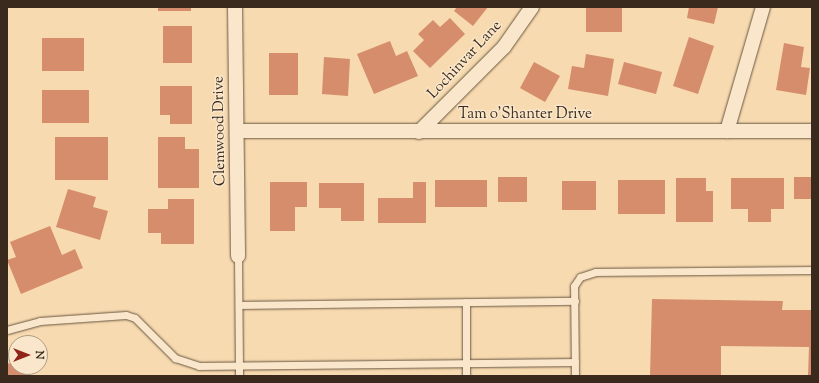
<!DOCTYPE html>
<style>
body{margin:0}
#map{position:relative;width:819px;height:383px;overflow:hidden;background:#f7daaf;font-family:"Sorts Mill Goudy",serif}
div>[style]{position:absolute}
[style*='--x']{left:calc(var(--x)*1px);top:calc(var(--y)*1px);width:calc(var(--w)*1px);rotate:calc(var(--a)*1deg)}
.building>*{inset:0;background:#d58d6c}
.roads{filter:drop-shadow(0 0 1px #695642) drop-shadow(0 0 1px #695642)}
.service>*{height:7px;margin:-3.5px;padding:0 3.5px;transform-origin:3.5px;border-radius:3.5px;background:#fae7cb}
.minor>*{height:14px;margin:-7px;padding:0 7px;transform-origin:7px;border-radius:7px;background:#fae7cb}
span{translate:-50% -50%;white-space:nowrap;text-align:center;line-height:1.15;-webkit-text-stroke:3px #fae7cb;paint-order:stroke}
.street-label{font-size:15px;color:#3a2a1d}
.frame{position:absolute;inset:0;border:8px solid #3a2a1d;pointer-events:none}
.north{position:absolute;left:8px;top:335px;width:40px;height:40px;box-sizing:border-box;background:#fae7cb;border:1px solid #ad9b85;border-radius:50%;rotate:90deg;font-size:11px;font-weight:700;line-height:16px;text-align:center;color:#3a2a1d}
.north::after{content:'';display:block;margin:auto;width:14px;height:18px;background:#8f2418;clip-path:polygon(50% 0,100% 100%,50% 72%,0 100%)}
</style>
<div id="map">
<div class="building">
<i style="clip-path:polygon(158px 7px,191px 7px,191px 11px,158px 11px)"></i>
<i style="clip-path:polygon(457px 7px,488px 7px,473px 26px,454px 11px)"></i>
<i style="clip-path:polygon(586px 7px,622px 8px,622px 32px,586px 32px)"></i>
<i style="clip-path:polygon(689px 7px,718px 7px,714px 24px,687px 18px)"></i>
<i style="clip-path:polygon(450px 18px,465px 34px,430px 68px,413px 51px,424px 40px,418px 34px,433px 20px,440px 27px)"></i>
<i style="clip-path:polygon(163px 26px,192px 26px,192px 63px,163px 63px)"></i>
<i style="clip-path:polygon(689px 37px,714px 46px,698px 94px,673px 86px)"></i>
<i style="clip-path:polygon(42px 38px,84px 38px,84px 71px,42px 71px)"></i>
<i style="clip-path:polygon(390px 41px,396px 56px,407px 51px,418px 76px,374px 94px,357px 54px)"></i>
<i style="clip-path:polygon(784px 43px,804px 47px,801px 67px,810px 68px,806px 95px,776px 90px)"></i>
<i style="clip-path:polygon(269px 53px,298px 53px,298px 95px,269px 95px)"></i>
<i style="clip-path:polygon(586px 54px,614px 59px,608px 96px,568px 89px,572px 66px,584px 68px)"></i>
<i style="clip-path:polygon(324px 57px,350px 59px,348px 96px,322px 94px)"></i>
<i style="clip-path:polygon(534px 62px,560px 76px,545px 102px,520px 88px)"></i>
<i style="clip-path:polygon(624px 62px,662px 72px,656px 94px,618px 84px)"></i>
<i style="clip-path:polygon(160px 86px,192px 86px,192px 124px,170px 124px,170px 115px,160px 115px)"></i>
<i style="clip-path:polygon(42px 90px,89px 90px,89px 123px,42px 123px)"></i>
<i style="clip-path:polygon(55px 137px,108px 137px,108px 180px,55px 180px)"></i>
<i style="clip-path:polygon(158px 137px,185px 137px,185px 149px,199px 149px,199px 188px,158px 188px)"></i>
<i style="clip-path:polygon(498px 177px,527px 177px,527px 202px,498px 202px)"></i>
<i style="clip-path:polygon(794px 177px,812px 177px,812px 199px,794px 199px)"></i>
<i style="clip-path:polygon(676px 178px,706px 178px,706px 191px,713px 191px,713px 222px,676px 222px)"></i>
<i style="clip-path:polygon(731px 178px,784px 178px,784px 209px,771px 209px,771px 222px,748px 222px,748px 209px,731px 209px)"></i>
<i style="clip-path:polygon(435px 180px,487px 180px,487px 207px,435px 207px)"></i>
<i style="clip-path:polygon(618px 180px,665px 180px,665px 214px,618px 214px)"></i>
<i style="clip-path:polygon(562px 181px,596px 181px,596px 210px,562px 210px)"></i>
<i style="clip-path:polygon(270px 182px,307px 182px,307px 207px,295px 207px,295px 231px,270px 231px)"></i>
<i style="clip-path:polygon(413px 182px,426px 182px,426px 223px,378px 223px,378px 198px,413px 198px)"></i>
<i style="clip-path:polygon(319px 183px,364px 183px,364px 221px,341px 221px,341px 208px,319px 208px)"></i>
<i style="clip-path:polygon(68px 189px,96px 197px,93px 207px,108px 211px,100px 240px,56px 227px)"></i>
<i style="clip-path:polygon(168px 199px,194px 199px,194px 244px,161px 244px,161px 233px,148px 233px,148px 209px,168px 209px)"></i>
<i style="clip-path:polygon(50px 226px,62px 255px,75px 249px,83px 268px,21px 294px,7px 260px,16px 257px,10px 242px)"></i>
<i style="clip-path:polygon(652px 299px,783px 301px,782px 310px,812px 310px,812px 376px,808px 376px,809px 347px,721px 346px,721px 376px,650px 376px)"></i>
<i style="clip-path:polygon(7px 363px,26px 367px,26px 376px,7px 376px)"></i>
</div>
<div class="roads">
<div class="service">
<i style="--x:238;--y:256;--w:120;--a:89.5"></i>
<i style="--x:466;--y:302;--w:74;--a:90"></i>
<i style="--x:239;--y:305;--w:336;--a:-0.7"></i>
<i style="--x:7;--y:330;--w:34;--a:-15"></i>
<i style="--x:40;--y:321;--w:86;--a:-4"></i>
<i style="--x:126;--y:315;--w:9;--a:18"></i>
<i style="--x:135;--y:318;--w:57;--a:45"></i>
<i style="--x:175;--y:358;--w:25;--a:18"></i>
<i style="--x:199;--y:366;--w:376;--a:-0.6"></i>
<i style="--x:575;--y:376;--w:90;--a:-90.6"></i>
<i style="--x:574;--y:286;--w:11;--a:-56"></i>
<i style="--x:580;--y:277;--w:16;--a:-18"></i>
<i style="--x:595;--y:272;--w:217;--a:-0.5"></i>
</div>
<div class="minor">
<i style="--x:235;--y:7;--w:249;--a:89.3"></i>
<i style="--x:238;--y:131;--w:574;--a:0"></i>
<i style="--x:727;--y:131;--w:129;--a:-73.8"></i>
<i style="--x:419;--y:132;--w:120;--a:-45"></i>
<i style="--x:504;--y:47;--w:49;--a:-55"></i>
</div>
</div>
<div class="street-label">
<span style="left:465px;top:60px;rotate:-47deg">Lochinvar Lane</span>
<span style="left:525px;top:115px">Tam o'Shanter Drive</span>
<span style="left:220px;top:131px;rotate:-91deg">Clemwood Drive</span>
</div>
<div class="frame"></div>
<div class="north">N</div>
</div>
